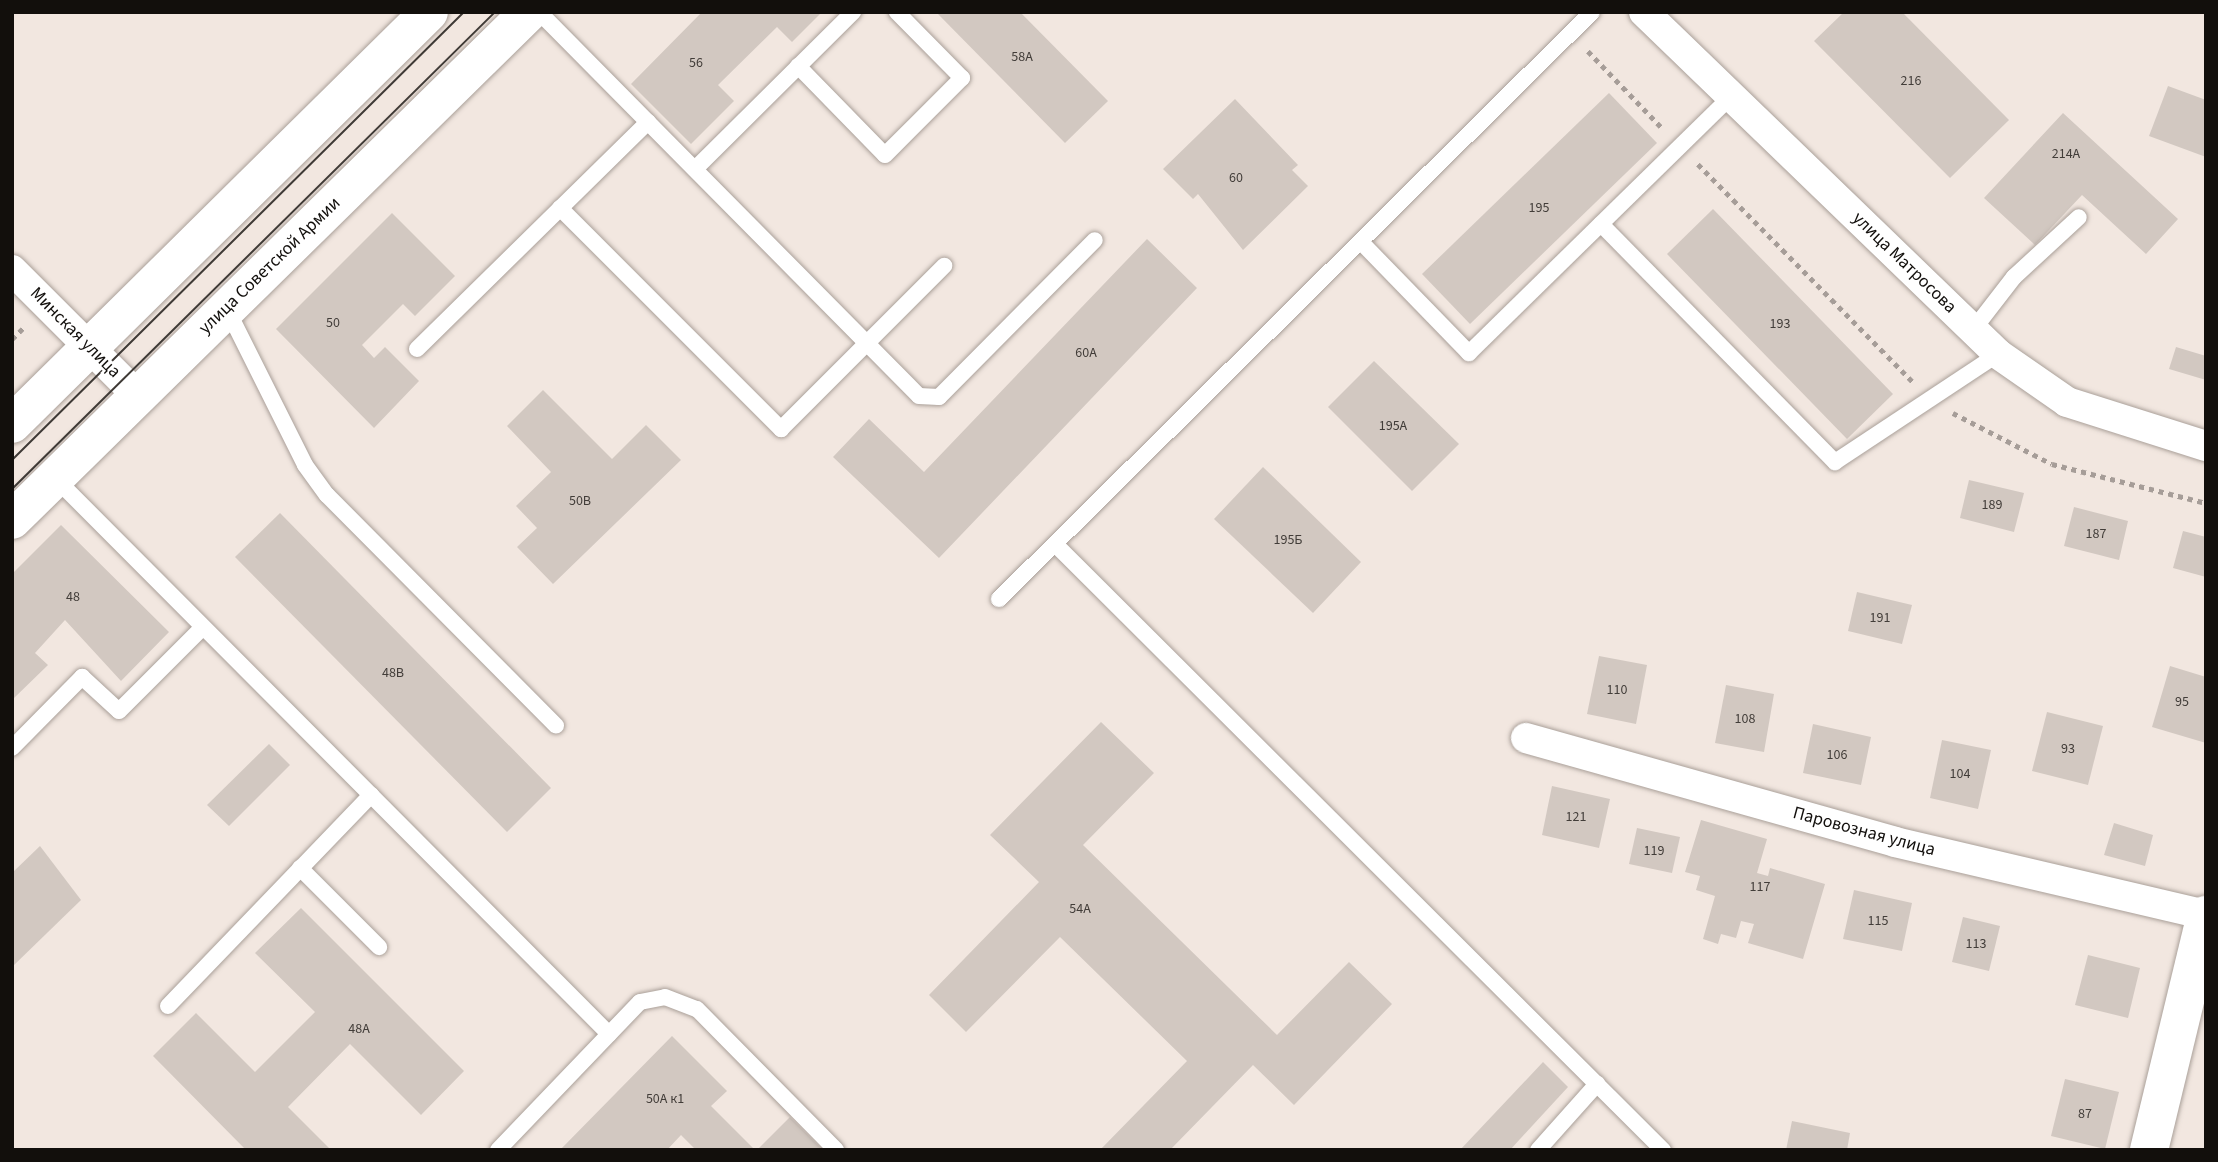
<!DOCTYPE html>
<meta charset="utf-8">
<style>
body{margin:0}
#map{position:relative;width:2218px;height:1162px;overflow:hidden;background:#f2e7e0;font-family:"Source Sans 3",sans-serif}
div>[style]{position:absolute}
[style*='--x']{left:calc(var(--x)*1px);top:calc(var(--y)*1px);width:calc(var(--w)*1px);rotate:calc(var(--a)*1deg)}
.building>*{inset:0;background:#d2c8c1}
.path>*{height:4.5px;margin-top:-2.25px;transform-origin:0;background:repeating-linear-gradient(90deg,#a69d98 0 5px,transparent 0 10px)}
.roads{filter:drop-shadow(0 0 2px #aaa099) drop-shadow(0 0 2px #aaa099)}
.lane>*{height:16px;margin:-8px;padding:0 8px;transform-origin:8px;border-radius:8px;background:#fff}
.street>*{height:30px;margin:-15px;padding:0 15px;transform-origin:15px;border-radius:15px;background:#fff}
.secondary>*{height:38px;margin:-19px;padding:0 19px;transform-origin:19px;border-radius:19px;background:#fff}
.tram>*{height:2px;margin:-1px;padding:0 1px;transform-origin:1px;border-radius:1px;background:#3f3a36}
span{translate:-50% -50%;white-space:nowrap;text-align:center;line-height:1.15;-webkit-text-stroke:5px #fff;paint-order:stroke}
.number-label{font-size:14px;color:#423d39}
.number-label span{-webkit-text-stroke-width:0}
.street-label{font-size:18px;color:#120f0c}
.frame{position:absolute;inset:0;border:14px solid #120f0c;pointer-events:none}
</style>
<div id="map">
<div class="building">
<i style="clip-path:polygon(702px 12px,822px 12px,792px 42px,777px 27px,718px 85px,734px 101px,691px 144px,631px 84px)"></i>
<i style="clip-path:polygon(936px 12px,1020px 12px,1108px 101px,1065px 143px)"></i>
<i style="clip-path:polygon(1844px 12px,1902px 12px,2009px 120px,1950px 178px,1814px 41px)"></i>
<i style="clip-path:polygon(2168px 86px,2206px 100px,2206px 157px,2149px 136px)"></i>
<i style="clip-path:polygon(1609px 93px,1657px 143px,1470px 324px,1422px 274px)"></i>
<i style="clip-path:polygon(1235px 99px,1298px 165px,1292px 170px,1308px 186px,1243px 250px,1198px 194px,1193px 199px,1163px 169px)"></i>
<i style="clip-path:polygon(2063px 113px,2178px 219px,2146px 254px,2082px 195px,2035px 245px,1984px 198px)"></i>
<i style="clip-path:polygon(1713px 209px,1893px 394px,1847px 439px,1667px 254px)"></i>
<i style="clip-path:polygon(392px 213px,455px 276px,415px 316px,403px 304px,362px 345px,374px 358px,385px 347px,419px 381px,374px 428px,276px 329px)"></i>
<i style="clip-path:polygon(1147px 239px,1197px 288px,939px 558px,833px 457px,869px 419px,924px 472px)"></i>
<i style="clip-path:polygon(2176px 347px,2206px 356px,2206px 380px,2169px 369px)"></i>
<i style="clip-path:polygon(1374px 361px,1459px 444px,1412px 491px,1328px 407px)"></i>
<i style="clip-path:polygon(543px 390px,612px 459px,646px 425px,681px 460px,553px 584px,517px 547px,537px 528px,516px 506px,551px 472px,507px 426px)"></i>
<i style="clip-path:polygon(1263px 467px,1361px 562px,1313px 613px,1214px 519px)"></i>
<i style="clip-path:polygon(1969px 480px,2024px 493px,2014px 532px,1960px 518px)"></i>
<i style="clip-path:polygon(2074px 507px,2128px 521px,2119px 560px,2064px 546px)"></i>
<i style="clip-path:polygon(280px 513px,551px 788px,507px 832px,235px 557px)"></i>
<i style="clip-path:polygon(61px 525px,169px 632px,121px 681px,65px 620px,35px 653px,48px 665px,12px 700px,12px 574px)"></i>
<i style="clip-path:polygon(2183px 531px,2206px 537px,2206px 577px,2173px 568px)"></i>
<i style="clip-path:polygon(1857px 592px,1912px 605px,1902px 644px,1848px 631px)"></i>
<i style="clip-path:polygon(1599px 656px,1647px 665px,1636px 724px,1587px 714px)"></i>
<i style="clip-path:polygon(2170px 666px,2206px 677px,2206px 743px,2152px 727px)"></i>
<i style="clip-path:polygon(1726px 685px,1774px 694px,1764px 752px,1715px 743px)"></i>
<i style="clip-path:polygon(2047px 712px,2103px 726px,2088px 785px,2032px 771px)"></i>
<i style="clip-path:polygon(1101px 722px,1154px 773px,1083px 845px,1277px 1035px,1349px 962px,1392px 1004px,1294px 1105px,1253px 1065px,1170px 1150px,1100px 1150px,1187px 1061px,1060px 937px,966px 1032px,929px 995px,1039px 882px,990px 835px)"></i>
<i style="clip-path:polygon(1813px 724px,1871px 737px,1861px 785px,1803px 773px)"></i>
<i style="clip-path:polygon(1942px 740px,1991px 750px,1978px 809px,1930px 798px)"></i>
<i style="clip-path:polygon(269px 744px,290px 765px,229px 826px,207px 805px)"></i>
<i style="clip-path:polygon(1552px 786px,1610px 799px,1599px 848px,1542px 835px)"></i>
<i style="clip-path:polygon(1701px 820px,1767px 839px,1757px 873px,1768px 876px,1770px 868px,1825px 884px,1803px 959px,1748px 943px,1754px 924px,1741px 921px,1736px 938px,1721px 934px,1718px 944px,1703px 939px,1715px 896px,1696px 890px,1700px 876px,1685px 872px)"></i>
<i style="clip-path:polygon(2114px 823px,2153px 835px,2145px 866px,2104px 855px)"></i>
<i style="clip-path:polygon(1637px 828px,1680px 837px,1672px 873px,1629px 864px)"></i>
<i style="clip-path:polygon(40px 846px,81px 900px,12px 967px,12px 873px)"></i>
<i style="clip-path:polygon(1854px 890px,1912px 903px,1902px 951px,1843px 939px)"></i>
<i style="clip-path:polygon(301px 908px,464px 1071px,421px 1115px,350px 1044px,288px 1107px,331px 1150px,246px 1150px,153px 1056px,196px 1013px,255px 1072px,315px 1012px,255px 953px)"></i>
<i style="clip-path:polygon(1963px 917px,2000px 926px,1989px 971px,1952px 962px)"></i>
<i style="clip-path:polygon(2088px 955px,2140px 968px,2128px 1018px,2075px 1005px)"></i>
<i style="clip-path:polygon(672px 1036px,727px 1091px,711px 1106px,755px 1150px,696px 1150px,681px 1135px,667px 1150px,560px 1150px)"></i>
<i style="clip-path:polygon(1543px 1062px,1568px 1087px,1510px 1150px,1460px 1150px)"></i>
<i style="clip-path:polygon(2065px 1079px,2119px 1092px,2105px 1149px,2051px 1136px)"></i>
<i style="clip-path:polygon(790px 1117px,823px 1150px,757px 1150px)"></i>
<i style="clip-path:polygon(1792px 1121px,1850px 1133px,1847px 1150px,1786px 1150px)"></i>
</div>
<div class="path">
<i style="--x:1588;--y:51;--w:107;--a:46.1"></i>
<i style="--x:1698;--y:164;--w:306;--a:45.4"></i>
<i style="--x:12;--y:339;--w:17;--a:-45"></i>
<i style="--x:1953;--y:413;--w:111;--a:27.3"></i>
<i style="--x:2052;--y:464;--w:159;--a:14.2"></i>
</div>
<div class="roads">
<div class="lane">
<i style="--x:539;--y:12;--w:540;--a:45.3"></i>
<i style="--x:919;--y:396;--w:20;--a:3"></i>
<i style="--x:939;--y:397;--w:221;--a:-45.2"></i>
<i style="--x:798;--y:66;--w:124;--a:45.7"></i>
<i style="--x:885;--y:155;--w:109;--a:-45"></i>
<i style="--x:962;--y:78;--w:93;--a:-134.6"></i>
<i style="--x:695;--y:169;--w:223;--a:-44.8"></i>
<i style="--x:560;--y:208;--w:313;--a:45"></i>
<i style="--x:781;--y:429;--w:231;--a:-45"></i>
<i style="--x:1601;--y:224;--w:334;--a:45.5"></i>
<i style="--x:1835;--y:462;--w:196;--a:-33.5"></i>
<i style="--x:1361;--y:242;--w:155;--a:45.8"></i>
<i style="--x:1469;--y:353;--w:367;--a:-44.4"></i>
<i style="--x:227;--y:309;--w:174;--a:63.4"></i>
<i style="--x:305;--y:465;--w:37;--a:54"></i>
<i style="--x:327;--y:495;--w:325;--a:45.2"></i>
<i style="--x:1973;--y:330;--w:67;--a:-52.3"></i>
<i style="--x:2014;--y:277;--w:88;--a:-42.7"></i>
<i style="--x:417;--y:349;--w:324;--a:-44.5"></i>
<i style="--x:55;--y:478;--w:785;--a:45.1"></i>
<i style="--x:1057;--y:546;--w:856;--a:44.91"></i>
<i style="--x:999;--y:599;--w:834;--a:-44.71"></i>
<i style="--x:12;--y:748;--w:100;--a:-45.4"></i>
<i style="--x:82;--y:677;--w:50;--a:42.6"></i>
<i style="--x:119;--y:711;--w:116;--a:-45"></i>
<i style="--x:300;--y:868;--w:112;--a:45"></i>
<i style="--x:168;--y:1006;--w:293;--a:-46.1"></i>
<i style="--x:498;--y:1150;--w:205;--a:-46.2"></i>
<i style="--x:640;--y:1002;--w:25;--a:-11"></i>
<i style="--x:665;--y:997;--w:34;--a:21"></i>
<i style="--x:697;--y:1009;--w:198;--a:45.4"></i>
<i style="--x:1538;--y:1150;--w:89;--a:-48.2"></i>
</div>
<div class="street">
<i style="--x:1644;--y:12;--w:492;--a:44"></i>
<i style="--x:1998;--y:354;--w:84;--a:34.8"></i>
<i style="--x:2067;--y:402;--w:146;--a:17.6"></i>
<i style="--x:12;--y:270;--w:178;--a:45"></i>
<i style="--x:1526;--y:738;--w:383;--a:15.7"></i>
<i style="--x:1895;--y:842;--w:319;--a:13.2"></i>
</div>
<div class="secondary">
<i style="--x:12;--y:424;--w:586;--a:-44.65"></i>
<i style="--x:12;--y:520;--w:725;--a:-44.5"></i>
<i style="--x:2149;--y:1150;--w:242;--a:-76.4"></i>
</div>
</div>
<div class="tram">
<i style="--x:12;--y:460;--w:636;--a:-44.75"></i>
<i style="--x:12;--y:489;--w:679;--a:-44.64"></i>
</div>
<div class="number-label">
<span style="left:1022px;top:57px">58А</span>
<span style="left:696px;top:63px">56</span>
<span style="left:1911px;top:81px">216</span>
<span style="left:2066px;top:154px">214А</span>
<span style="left:1236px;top:178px">60</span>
<span style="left:1539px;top:208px">195</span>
<span style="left:333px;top:323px">50</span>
<span style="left:1780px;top:324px">193</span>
<span style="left:1086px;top:353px">60А</span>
<span style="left:1393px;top:426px">195А</span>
<span style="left:580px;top:501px">50В</span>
<span style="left:1992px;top:505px">189</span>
<span style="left:2096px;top:534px">187</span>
<span style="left:1288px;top:540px">195Б</span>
<span style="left:73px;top:597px">48</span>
<span style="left:1880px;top:618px">191</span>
<span style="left:393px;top:673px">48В</span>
<span style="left:1617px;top:690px">110</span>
<span style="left:2182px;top:702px">95</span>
<span style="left:1745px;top:719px">108</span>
<span style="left:2068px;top:749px">93</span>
<span style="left:1837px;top:755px">106</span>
<span style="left:1960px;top:774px">104</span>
<span style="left:1576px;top:817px">121</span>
<span style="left:1654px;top:851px">119</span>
<span style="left:1760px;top:887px">117</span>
<span style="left:1080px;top:909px">54А</span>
<span style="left:1878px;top:921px">115</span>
<span style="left:1976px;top:944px">113</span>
<span style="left:359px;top:1029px">48А</span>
<span style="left:665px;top:1099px">50А к1</span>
<span style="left:2085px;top:1114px">87</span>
</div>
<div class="street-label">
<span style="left:1904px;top:263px;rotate:44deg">улица Матросова</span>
<span style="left:270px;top:266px;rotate:-44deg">улица Советской Армии</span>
<span style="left:75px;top:333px;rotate:45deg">Минская улица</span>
<span style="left:1864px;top:832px;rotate:15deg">Паровозная улица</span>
</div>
<div class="frame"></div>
</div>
